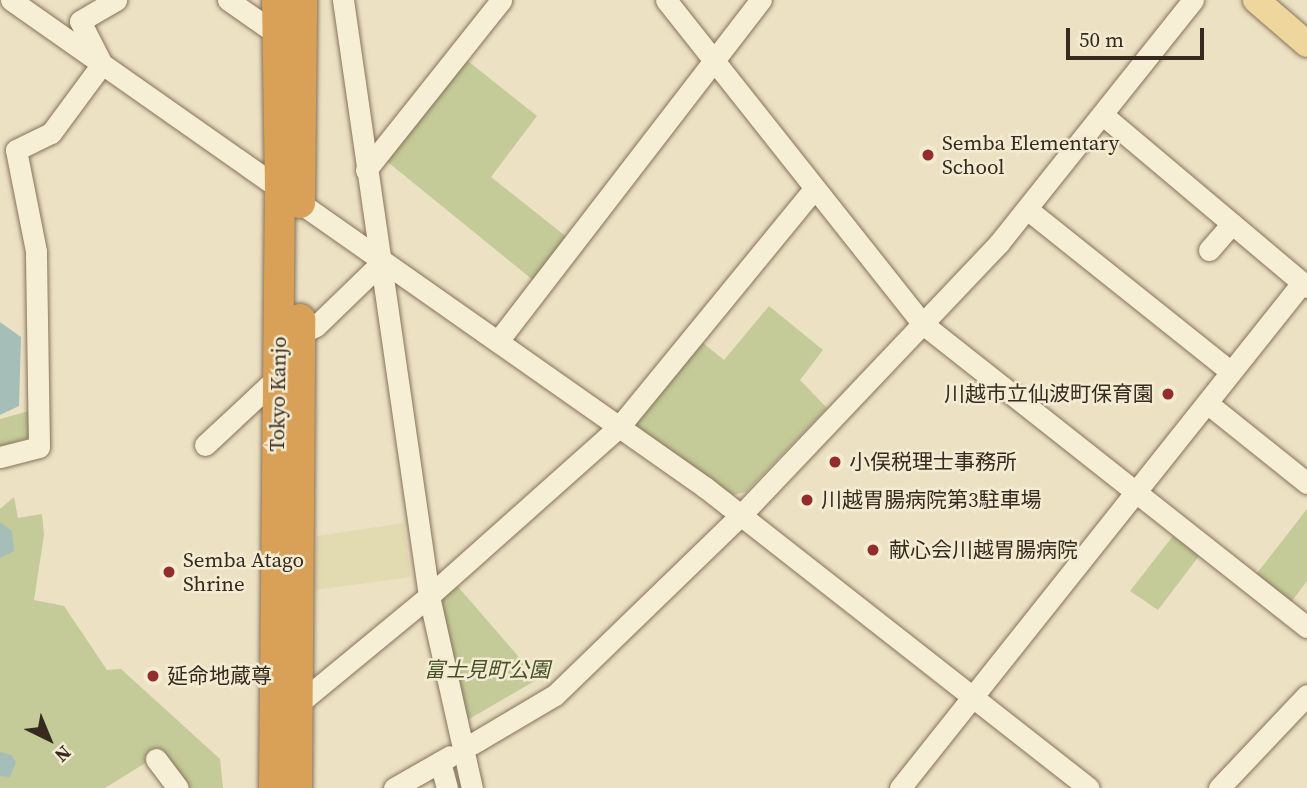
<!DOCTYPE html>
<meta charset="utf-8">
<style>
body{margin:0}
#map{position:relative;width:1307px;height:788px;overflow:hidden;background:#ece1c3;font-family:"Source Serif 4","Noto Sans JP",serif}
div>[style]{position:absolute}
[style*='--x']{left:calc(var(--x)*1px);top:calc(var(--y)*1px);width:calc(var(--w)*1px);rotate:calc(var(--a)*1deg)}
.farmland>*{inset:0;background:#e2dab1}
.green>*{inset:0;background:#c4ca98}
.water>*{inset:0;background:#a5bfb8}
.roads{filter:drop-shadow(0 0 2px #86725b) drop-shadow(0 0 2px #86725b)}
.minor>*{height:21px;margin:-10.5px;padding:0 10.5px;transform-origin:10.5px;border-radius:10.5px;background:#f7eed6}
.major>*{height:26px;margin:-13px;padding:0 13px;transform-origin:13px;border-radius:13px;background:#eed69c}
.highway>*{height:30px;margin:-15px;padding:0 15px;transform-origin:15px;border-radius:15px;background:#d9a157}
.dots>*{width:19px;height:19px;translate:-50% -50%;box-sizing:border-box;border:4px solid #f4ebd3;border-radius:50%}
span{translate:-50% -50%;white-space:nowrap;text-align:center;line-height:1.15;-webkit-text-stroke:5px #f4ebd3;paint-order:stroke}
.poi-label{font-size:21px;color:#362a1e}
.left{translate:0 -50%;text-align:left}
.right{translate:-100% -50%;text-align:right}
.street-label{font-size:21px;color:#362a1e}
.park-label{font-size:21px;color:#465226;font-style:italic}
.north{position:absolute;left:14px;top:704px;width:70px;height:70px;-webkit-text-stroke:5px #f4ebd3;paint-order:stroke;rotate:137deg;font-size:19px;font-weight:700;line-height:28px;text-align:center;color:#362a1e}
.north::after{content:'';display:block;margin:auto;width:24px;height:32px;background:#362a1e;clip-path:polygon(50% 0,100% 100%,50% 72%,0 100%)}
.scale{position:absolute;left:1066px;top:28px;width:138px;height:32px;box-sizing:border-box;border:4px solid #362a1e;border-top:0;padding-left:9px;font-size:21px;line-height:24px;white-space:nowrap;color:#362a1e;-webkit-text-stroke:5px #f4ebd3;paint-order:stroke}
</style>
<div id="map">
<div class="farmland">
<i style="clip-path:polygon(404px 523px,411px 577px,315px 590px,317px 536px)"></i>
</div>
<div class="green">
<i style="clip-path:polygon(464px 58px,537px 116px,491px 177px,568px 238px,533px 280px,384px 159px)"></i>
<i style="clip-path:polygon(769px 306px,823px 350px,800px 380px,827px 408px,746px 492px,733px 495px,631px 424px,698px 339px,724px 360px)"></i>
<i style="clip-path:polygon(29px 411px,30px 437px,0 448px,0 419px)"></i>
<i style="clip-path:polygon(14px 497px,18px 518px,42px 514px,44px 535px,34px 600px,64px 606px,107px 670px,121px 669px,220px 759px,223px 788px,168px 788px,147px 762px,105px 788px,0 788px,0 509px)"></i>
<i style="clip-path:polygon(1307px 509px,1307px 581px,1289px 605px,1254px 577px)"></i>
<i style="clip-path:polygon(1173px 536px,1199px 556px,1158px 610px,1130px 591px)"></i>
<i style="clip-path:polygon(453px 581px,538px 679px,464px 722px,437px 596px)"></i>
</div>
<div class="water">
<i style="clip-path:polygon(0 322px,21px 337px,19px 406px,0 415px)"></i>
<i style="clip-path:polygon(0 522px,12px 531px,14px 551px,0 558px)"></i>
<i style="clip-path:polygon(0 752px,11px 755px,16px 762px,10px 777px,0 776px)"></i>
</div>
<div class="roads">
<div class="minor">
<i style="--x:11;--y:0;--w:849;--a:35.07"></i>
<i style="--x:706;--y:488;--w:486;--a:38.1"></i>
<i style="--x:228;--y:0;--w:60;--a:34.8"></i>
<i style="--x:343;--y:0;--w:602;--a:81.79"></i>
<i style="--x:429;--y:596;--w:197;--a:77.4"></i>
<i style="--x:666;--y:0;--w:414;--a:51.6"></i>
<i style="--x:923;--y:324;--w:489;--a:38.3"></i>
<i style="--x:1103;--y:115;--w:267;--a:40.1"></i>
<i style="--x:366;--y:170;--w:217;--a:-51.5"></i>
<i style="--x:1027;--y:209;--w:261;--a:38.6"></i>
<i style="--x:1209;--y:250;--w:35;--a:-49"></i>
<i style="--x:300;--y:334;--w:18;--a:-27"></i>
<i style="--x:316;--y:326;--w:88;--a:-44.1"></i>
<i style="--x:498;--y:341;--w:431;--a:-52.4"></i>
<i style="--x:1207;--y:403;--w:128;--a:38.7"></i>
<i style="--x:205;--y:445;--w:100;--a:-43"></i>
<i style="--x:0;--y:457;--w:40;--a:-14.4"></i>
<i style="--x:39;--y:447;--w:196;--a:-90.9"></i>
<i style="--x:36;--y:251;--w:103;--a:-101.2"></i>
<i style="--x:16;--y:150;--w:39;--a:-26"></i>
<i style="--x:51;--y:133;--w:86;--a:-53.5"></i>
<i style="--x:102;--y:64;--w:48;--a:-117.1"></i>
<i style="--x:80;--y:21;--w:42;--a:-30.3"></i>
<i style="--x:298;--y:704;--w:170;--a:-39.5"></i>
<i style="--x:429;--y:596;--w:254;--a:-41.7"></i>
<i style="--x:619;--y:427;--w:308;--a:-50.7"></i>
<i style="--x:472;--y:744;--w:96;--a:-30.6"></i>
<i style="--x:555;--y:695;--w:259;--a:-44.1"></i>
<i style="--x:741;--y:515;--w:375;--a:-46.5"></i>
<i style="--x:999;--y:243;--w:311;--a:-51.4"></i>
<i style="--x:156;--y:759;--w:36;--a:53"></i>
<i style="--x:440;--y:762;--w:27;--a:75"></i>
<i style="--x:394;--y:788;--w:64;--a:-29.7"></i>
<i style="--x:900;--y:788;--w:645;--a:-51.48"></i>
<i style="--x:1219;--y:788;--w:128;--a:-46.6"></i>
</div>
<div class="major">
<i style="--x:1256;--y:0;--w:67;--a:40.8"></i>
</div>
<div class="highway">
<i style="--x:300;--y:203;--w:203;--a:-89.4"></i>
<i style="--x:274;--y:788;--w:598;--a:-89.43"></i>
<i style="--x:280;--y:190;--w:190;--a:-90.9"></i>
<i style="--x:297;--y:788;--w:469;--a:-89.6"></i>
</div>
</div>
<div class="dots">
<i style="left:928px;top:155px;background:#932d2d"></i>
<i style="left:1168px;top:394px;background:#932d2d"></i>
<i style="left:835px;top:462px;background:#932d2d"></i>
<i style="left:807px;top:500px;background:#932d2d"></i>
<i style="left:873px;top:550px;background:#932d2d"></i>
<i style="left:169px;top:572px;background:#932d2d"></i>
<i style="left:153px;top:676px;background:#932d2d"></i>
</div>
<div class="poi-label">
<span class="left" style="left:942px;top:155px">Semba Elementary<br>School</span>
<span class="right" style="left:1154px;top:394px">川越市立仙波町保育園</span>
<span class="left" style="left:849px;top:462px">小俣税理士事務所</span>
<span class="left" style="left:821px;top:500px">川越胃腸病院第3駐車場</span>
<span class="left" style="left:889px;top:550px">献心会川越胃腸病院</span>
<span class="left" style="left:183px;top:572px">Semba Atago<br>Shrine</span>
<span class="left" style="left:167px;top:676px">延命地蔵尊</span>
</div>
<div class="street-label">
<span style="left:278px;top:394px;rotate:-89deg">Tokyo Kanjo</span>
</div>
<div class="park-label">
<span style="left:487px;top:670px">富士見町公園</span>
</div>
<div class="north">N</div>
<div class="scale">50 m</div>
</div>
